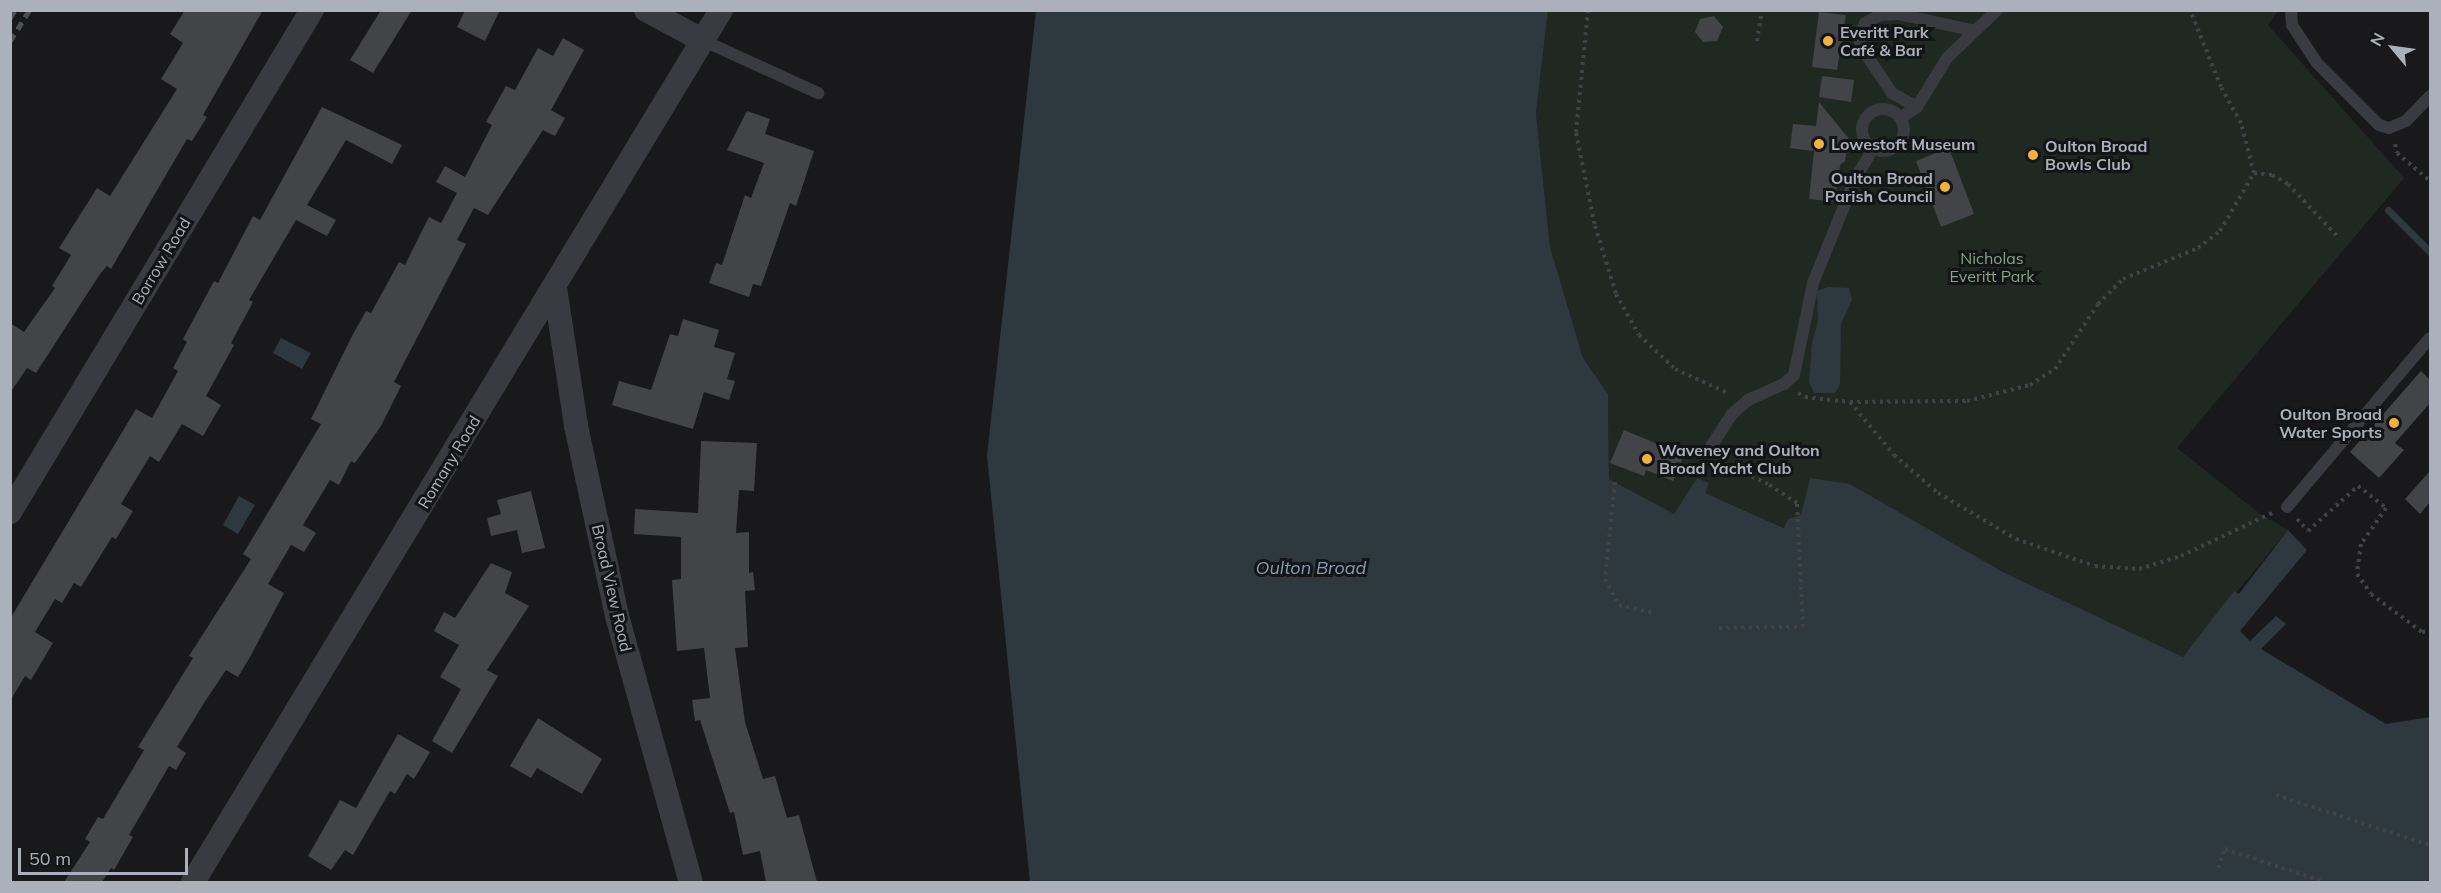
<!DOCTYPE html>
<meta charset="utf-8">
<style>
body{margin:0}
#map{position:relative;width:2441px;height:893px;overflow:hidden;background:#19191b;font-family:Mulish,sans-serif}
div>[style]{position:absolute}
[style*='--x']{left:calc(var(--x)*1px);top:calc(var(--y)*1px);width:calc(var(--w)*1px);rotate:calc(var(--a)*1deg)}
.green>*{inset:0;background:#202921}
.water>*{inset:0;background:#2e383f}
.stream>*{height:7px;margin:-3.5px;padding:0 3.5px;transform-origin:3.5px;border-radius:3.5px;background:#2e383f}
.building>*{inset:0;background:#434448}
.path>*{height:4px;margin-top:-2px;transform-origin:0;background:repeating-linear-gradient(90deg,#3f4247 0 3px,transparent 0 7.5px)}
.service>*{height:12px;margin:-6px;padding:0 6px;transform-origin:6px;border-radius:6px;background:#393b40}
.service>.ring{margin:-6px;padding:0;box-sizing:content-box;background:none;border:12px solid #393b40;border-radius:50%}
.minor>*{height:24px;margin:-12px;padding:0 12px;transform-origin:12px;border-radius:12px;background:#393b40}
.rail>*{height:4.5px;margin-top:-2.25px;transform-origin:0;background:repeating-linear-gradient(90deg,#4c4f55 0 8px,transparent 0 14px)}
.dots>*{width:16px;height:16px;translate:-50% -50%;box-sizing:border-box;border:3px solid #131416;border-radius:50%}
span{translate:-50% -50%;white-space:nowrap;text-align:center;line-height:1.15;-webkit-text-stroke:6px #131416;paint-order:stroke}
.poi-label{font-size:16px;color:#abb0ba;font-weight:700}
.left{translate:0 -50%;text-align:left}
.right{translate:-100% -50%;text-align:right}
.park-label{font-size:16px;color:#82a584}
.street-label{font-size:16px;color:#abb0ba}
.water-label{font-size:18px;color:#829eb5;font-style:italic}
.frame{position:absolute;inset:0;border:12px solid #abb0ba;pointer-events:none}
.north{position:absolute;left:2363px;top:18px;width:60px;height:60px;-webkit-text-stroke:4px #131416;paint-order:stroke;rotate:299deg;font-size:16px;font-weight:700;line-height:24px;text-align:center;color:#abb0ba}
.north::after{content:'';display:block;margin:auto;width:21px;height:27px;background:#abb0ba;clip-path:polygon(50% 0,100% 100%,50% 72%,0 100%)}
.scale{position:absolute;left:18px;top:848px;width:170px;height:27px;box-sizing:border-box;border:3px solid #abb0ba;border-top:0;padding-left:8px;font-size:18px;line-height:21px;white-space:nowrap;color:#abb0ba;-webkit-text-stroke:4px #131416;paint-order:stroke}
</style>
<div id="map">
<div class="green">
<i style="clip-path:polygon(1548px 11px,2278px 11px,2268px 25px,2404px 178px,2177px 448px,2259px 513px,2288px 530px,2183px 657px,2003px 572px,1850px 484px,1801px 516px,1788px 519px,1785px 528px,1705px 493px,1697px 478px,1675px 515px,1609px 479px,1608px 394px,1583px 358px,1550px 247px,1536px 113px)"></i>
</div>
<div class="water">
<i style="clip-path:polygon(1036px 11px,1548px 11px,1536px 113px,1550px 247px,1583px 358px,1608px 394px,1609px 479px,1674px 514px,1697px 478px,1709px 483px,1705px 493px,1784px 528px,1788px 519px,1801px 515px,1810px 478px,1850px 484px,2003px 572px,2183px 657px,2234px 591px,2239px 594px,2288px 530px,2307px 550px,2240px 631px,2250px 641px,2276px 616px,2286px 624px,2261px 649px,2386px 724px,2430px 717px,2430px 882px,1030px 882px,987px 456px)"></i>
<i style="clip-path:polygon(1828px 287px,1849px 288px,1852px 300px,1841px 324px,1840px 384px,1835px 393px,1814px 393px,1809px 382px,1812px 343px,1818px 321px,1817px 291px)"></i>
<i style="clip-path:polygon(281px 338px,311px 353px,302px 369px,273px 353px)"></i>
<i style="clip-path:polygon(239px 496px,255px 505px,238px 534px,223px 525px)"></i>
</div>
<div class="stream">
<i style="--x:2388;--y:210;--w:59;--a:45"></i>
</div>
<div class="building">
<i style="clip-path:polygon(185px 10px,263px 10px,203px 115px,207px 117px,192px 141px,187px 139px,111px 269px,107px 266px,100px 274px,36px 373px,27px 368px,10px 393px,10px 323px,24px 332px,55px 288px,52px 286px,71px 255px,59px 248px,97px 188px,110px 196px,177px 89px,161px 79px,183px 43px,170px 34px)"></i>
<i style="clip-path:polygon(381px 10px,412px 10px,373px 73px,350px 60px)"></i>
<i style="clip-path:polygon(465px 10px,500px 10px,485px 41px,457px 27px)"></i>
<i style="clip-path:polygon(1819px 12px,1846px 15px,1837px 70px,1812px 67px)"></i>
<i style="clip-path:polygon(1714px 16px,1723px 27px,1717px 41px,1703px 42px,1695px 32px,1700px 19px)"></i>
<i style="clip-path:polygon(563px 38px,584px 50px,551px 110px,565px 118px,555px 136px,543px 130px,488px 215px,474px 208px,457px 240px,466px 244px,394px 382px,401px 386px,381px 426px,355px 463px,351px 461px,339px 485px,330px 480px,303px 525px,316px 533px,304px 552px,291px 545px,268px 584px,284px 593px,250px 657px,238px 677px,226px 670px,204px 703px,177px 747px,186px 753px,176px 770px,169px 766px,129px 835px,133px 837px,114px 870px,111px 868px,102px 882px,64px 882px,90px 842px,85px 839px,98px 817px,103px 819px,144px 750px,138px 747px,193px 658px,189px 656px,251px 559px,243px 554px,321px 424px,311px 419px,352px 336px,366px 311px,371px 313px,399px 262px,405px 265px,429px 217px,441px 223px,457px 193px,436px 182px,445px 166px,465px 177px,492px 125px,486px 122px,506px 86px,515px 90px,538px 48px,553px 56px)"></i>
<i style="clip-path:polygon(1822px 76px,1854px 80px,1851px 102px,1819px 97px)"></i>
<i style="clip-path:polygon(1819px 102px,1849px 139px,1845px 161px,1840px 165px,1835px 202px,1809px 199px,1814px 151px,1790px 148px,1793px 124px,1816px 126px)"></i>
<i style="clip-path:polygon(322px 107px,402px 145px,392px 164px,346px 140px,307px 205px,336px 220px,327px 236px,296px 220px,249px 300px,253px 302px,231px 343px,234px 345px,206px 396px,221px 405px,203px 436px,182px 424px,159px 462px,150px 456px,121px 504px,133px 511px,116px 539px,112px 537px,81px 587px,74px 583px,62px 603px,55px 599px,35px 632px,53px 643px,31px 680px,25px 676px,10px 701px,10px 619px,136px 409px,152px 418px,178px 371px,173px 368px,187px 342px,183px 339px,214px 281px,218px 283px,253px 216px,260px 220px)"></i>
<i style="clip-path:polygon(747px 111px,770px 119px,765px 134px,814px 151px,796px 206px,790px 203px,761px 286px,753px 284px,749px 297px,709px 283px,716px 263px,722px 265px,745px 195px,751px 198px,764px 163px,727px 150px)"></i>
<i style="clip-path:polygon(1949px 148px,1974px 214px,1941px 227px,1916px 161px)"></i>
<i style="clip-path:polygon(683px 319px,719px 330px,714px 347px,735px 353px,727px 379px,735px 381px,729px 400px,704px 392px,693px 429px,612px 405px,619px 381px,651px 390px,670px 334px,678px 336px)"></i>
<i style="clip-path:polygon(2421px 371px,2430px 380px,2430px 403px,2395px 443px,2404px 450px,2379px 478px,2350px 452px)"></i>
<i style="clip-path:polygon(1624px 430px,1684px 455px,1673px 481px,1646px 470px,1644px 476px,1610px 463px)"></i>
<i style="clip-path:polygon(701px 441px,757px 443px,754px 491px,739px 490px,736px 533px,749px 532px,749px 573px,753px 572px,755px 590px,745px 591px,748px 647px,735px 648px,745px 722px,763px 779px,775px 776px,787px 818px,799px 815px,817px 882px,766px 882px,760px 851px,743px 855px,734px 812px,730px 813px,700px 720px,695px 721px,692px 700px,710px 698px,704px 648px,677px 651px,672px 580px,681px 579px,681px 537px,634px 534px,635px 509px,698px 513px)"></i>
<i style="clip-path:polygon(2430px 471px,2430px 502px,2420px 514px,2405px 499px)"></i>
<i style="clip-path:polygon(531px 491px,545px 548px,522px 553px,517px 530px,491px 536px,487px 518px,501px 514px,497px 500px)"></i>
<i style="clip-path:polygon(491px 563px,512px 572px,505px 593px,529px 606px,487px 670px,498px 676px,452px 753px,432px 741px,461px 689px,440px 677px,459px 645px,434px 631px,444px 612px,455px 618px)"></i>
<i style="clip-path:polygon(538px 718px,602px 759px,582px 794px,537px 768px,531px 778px,510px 766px)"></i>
<i style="clip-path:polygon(398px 734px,430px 752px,414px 779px,407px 774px,395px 794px,390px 791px,353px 855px,345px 850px,331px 870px,308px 856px,340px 800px,356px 808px)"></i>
</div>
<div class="path">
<i style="--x:1588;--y:10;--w:124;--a:95.6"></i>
<i style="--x:1576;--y:133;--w:95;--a:78.5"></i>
<i style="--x:1595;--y:226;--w:71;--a:72.8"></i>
<i style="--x:1616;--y:294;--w:47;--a:60.7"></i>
<i style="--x:1639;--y:335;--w:50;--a:43.4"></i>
<i style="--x:1675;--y:369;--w:60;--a:24.4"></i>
<i style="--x:1757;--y:41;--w:31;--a:-81"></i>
<i style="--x:2395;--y:144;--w:9;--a:77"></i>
<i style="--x:2397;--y:153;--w:43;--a:40.3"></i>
<i style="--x:2254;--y:173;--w:18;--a:6"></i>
<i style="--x:2272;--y:175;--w:18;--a:29"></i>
<i style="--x:2288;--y:184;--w:74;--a:46.6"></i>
<i style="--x:1798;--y:393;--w:8;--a:30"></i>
<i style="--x:1805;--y:397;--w:45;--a:6.3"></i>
<i style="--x:1850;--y:402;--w:69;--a:50.3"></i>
<i style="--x:1894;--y:455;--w:58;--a:40.8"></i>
<i style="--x:1938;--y:493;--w:91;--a:30.5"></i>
<i style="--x:2016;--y:539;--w:83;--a:18.9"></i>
<i style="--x:2095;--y:566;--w:44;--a:3.9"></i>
<i style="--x:2139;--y:569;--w:44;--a:-17.2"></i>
<i style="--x:2181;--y:556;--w:101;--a:-25.3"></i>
<i style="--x:1850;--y:402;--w:117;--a:-0.5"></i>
<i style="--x:1967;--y:401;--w:65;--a:-14.3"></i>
<i style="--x:2030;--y:385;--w:30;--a:-33"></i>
<i style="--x:2055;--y:369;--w:78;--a:-56.5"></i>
<i style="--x:2098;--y:304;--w:35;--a:-45"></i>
<i style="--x:2123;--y:279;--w:81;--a:-22.5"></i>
<i style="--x:2198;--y:248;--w:28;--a:-38"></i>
<i style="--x:2220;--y:231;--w:67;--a:-59.6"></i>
<i style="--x:2254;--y:173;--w:52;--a:-104.6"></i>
<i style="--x:2241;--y:123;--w:41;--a:-119.1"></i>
<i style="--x:2221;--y:87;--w:83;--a:-111.9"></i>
<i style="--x:1615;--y:482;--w:98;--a:95.9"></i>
<i style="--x:1605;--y:579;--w:30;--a:62"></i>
<i style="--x:1619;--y:605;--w:36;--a:13"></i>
<i style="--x:2297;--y:519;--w:16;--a:47"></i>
<i style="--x:2308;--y:531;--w:67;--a:-42"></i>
<i style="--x:2358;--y:486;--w:36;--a:38"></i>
<i style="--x:2386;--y:508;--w:44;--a:124.8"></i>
<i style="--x:2361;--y:544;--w:30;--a:98"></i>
<i style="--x:2357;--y:574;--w:24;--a:55"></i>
<i style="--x:2371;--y:594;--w:64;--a:36.7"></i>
<i style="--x:2422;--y:632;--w:8;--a:-7"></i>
<i style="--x:1719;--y:628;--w:84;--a:-0.7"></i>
<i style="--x:1803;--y:627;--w:124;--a:-92.8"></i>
<i style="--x:1797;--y:503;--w:35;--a:-147"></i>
<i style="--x:1768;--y:484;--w:53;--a:-155.4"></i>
<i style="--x:2276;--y:795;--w:162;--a:18"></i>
<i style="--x:2218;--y:868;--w:20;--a:-70"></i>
<i style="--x:2225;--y:849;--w:105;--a:18.3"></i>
</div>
<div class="service">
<i style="--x:2291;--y:10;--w:15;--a:86"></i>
<i style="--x:2292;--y:25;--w:45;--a:56.7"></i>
<i style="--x:2317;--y:63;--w:88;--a:45"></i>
<i style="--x:2379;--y:125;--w:10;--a:17"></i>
<i style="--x:2389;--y:128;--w:18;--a:-22"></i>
<i style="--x:2406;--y:121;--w:35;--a:-46"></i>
<i style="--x:702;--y:40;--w:128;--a:24.6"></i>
<i style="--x:1917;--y:107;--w:29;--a:-151"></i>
<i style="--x:1892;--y:93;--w:55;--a:-124"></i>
<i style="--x:1861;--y:47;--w:11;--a:-100"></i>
<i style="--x:1859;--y:36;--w:14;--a:-65"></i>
<i style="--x:1865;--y:23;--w:17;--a:-28"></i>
<i style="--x:1880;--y:15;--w:18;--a:-3"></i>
<i style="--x:1898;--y:14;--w:79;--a:12.4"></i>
<i class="ring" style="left:1862px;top:109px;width:30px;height:30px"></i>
<i style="--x:1900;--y:118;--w:20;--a:-33"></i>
<i style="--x:1917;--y:107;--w:57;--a:-58.5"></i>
<i style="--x:1947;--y:58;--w:69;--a:-43.8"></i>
<i style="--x:1710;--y:448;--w:40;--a:-57.1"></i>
<i style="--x:1732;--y:414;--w:21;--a:-41"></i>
<i style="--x:1748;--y:400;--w:39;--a:-24"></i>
<i style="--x:1784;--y:384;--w:13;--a:-42"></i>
<i style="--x:1794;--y:375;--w:94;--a:-78.3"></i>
<i style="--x:1813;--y:283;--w:112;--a:-68"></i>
<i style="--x:1855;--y:179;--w:35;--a:-59"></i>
<i style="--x:2287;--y:507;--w:221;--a:-49.8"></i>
</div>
<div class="minor">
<i style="--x:646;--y:10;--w:64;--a:28.2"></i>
<i style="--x:555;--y:288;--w:140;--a:81.3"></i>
<i style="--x:576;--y:426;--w:194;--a:77.8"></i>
<i style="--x:617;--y:616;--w:276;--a:74.5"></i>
<i style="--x:10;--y:512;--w:586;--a:-58.97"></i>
<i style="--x:193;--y:882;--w:1019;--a:-58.8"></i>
</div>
<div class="rail">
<i style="--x:10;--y:18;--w:9;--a:-58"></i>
<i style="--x:10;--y:41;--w:36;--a:-58"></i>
</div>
<div class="dots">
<i style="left:1828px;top:41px;background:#f3b139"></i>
<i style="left:1819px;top:144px;background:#f3b139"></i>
<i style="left:2033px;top:155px;background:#f3b139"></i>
<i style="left:1945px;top:187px;background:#f3b139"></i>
<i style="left:2394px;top:423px;background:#f3b139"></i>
<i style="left:1647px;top:459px;background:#f3b139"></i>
</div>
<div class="poi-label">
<span class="left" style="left:1840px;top:41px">Everitt Park<br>Café &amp; Bar</span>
<span class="left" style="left:1831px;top:144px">Lowestoft Museum</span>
<span class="left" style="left:2045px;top:155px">Oulton Broad<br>Bowls Club</span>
<span class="right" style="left:1933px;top:187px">Oulton Broad<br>Parish Council</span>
<span class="right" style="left:2382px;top:423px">Oulton Broad<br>Water Sports</span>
<span class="left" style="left:1659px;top:459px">Waveney and Oulton<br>Broad Yacht Club</span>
</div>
<div class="park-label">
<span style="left:1992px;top:267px">Nicholas<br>Everitt Park</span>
</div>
<div class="street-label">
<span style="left:161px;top:261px;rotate:-59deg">Borrow Road</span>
<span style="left:449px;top:462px;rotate:-59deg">Romany Road</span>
<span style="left:612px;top:588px;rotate:77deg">Broad View Road</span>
</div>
<div class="water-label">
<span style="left:1311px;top:568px">Oulton Broad</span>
</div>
<div class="frame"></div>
<div class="north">N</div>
<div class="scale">50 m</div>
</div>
